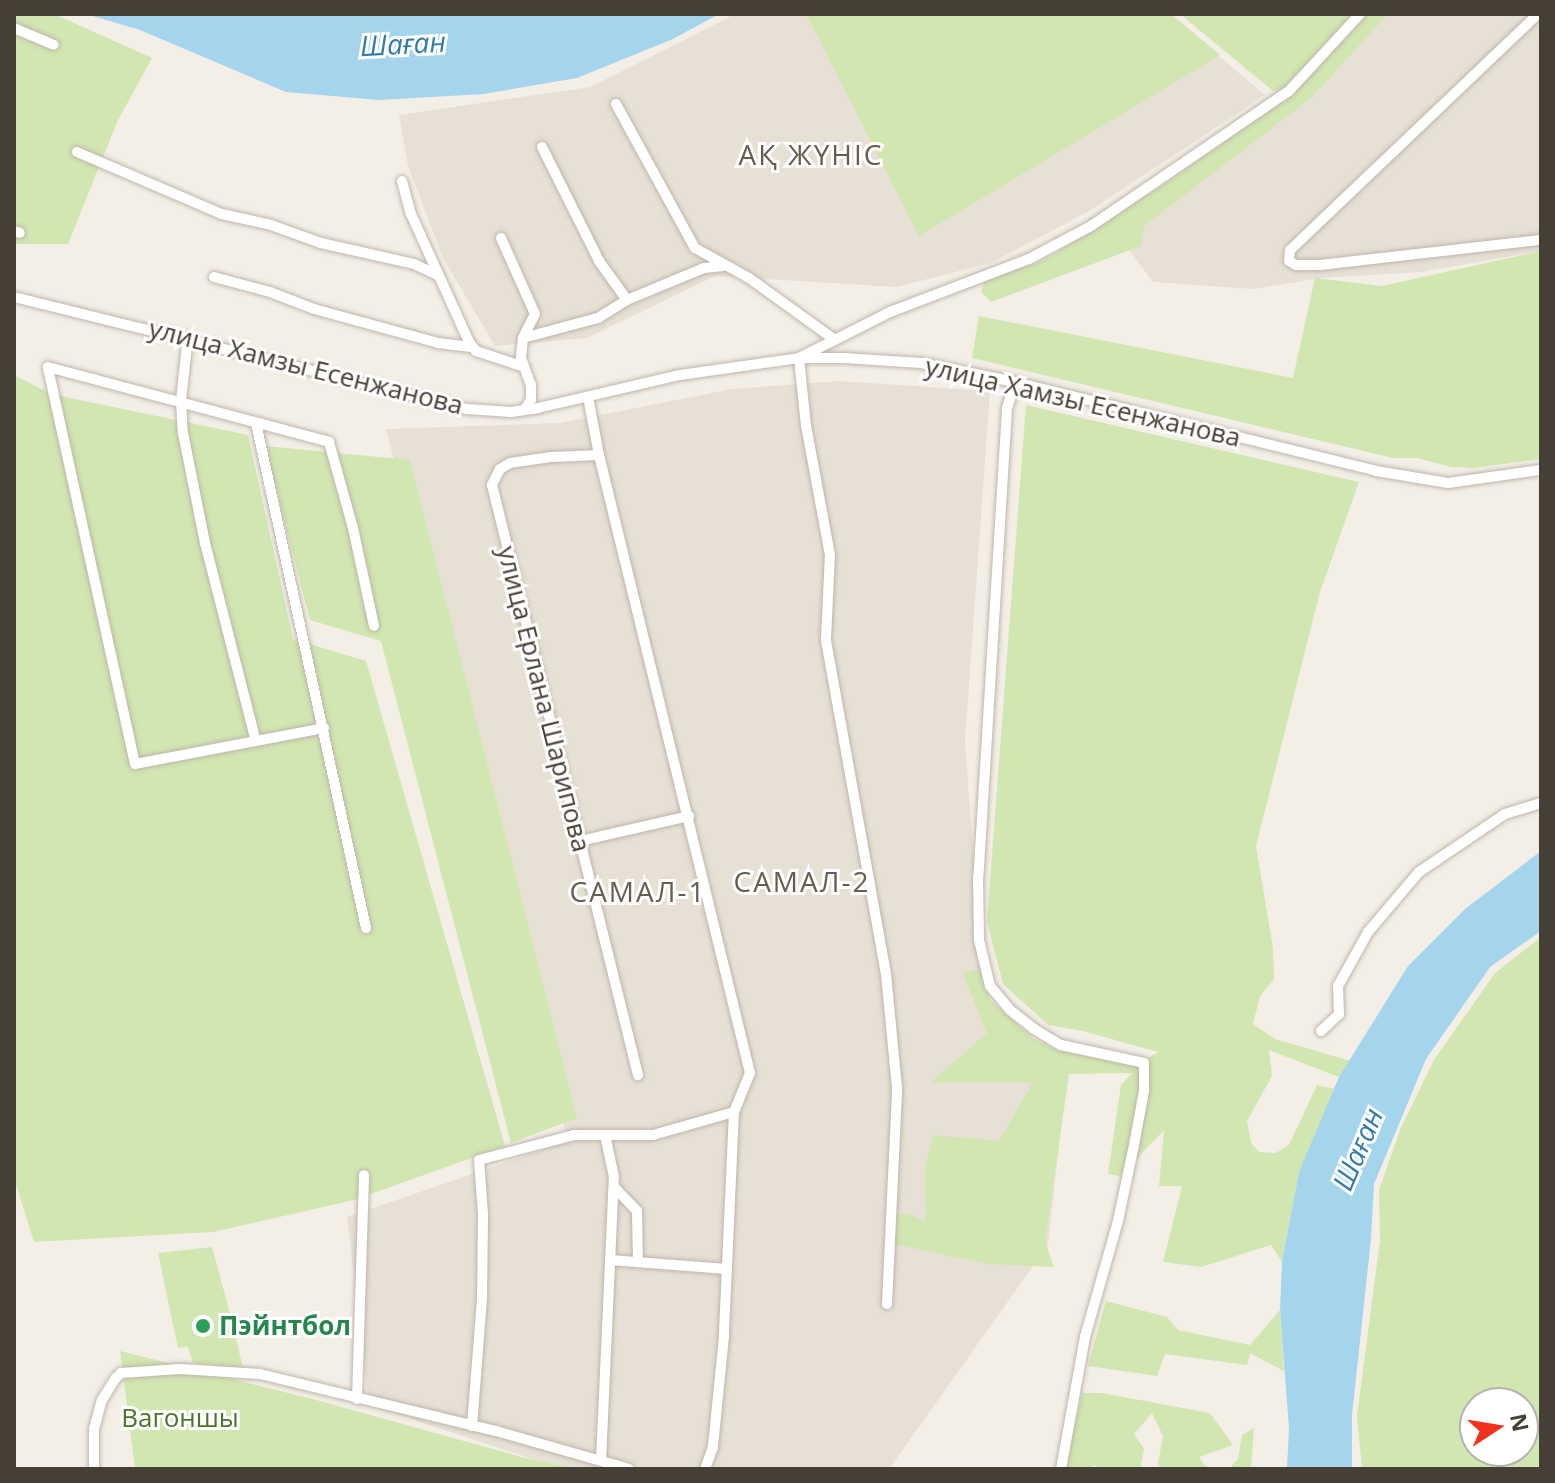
<!DOCTYPE html>
<meta charset="utf-8">
<style>
body{margin:0}
#map{position:relative;width:1555px;height:1483px;overflow:hidden;background:#f3efe7;font-family:"Open Sans",sans-serif}
div>[style]{position:absolute}
[style*='--x']{left:calc(var(--x)*1px);top:calc(var(--y)*1px);width:calc(var(--w)*1px);rotate:calc(var(--a)*1deg)}
.residential>*{inset:0;background:#e7e0d5}
.green>*{inset:0;background:#d1e6b1}
.water>*{inset:0;background:#a5d4ed}
.roads{filter:drop-shadow(0 0 2px #beb6aa) drop-shadow(0 0 2px #beb6aa)}
.minor>*{height:10px;margin:-5px;padding:0 5px;transform-origin:5px;border-radius:5px;background:#fff}
.dots>*{width:22px;height:22px;translate:-50% -50%;box-sizing:border-box;border:4px solid #fff;border-radius:50%}
span{translate:-50% -50%;white-space:nowrap;text-align:center;line-height:1.15;-webkit-text-stroke:6px #fff;paint-order:stroke}
.street-label{font-size:26px;color:#463f36}
.leisure-label{font-size:26px;color:#27864d;font-weight:700}
.left{translate:0 -50%;text-align:left}
.park-label{font-size:26px;color:#4c752b}
.water-label{font-size:28px;color:#317ba6;font-style:italic}
.neighbourhood-label{font-size:28px;color:#685c4e;letter-spacing:2px}
.frame{position:absolute;inset:0;border:16px solid #463f36;pointer-events:none}
.north{position:absolute;left:1459px;top:1387px;width:80px;height:80px;box-sizing:border-box;background:#fff;border:2px solid #b5b2af;border-radius:50%;rotate:78deg;font-size:22px;font-weight:700;line-height:32px;text-align:center;color:#463f36}
.north::after{content:'';display:block;margin:auto;width:28px;height:36px;background:#f2321f;clip-path:polygon(50% 0,100% 100%,50% 72%,0 100%)}
</style>
<div id="map">
<div class="residential">
<i style="clip-path:polygon(735px 14px,1169px 14px,1265px 95px,1091px 210px,991px 263px,896px 287px,715px 276px,587px 338px,495px 346px,443px 258px,408px 166px,399px 115px,591px 87px)"></i>
<i style="clip-path:polygon(1345px 14px,1541px 14px,1541px 251px,1421px 272px,1322px 278px,1253px 289px,1153px 282px,1116px 232px,1272px 96px)"></i>
<i style="clip-path:polygon(838px 381px,990px 391px,965px 741px,984px 1003px,1066px 1080px,1048px 1245px,889px 1469px,562px 1469px,369px 1405px,347px 1217px,568px 1141px,386px 429px,560px 423px,732px 389px)"></i>
</div>
<div class="green">
<i style="clip-path:polygon(14px 14px,54px 14px,152px 58px,118px 120px,68px 244px,14px 244px)"></i>
<i style="clip-path:polygon(806px 14px,1171px 14px,1220px 55px,919px 236px)"></i>
<i style="clip-path:polygon(1180px 14px,1353px 14px,1287px 86px,1273px 91px)"></i>
<i style="clip-path:polygon(1368px 14px,1388px 14px,1311px 98px,1144px 226px,1141px 246px,991px 302px,981px 292px,985px 280px,1044px 260px,1160px 187px,1293px 94px)"></i>
<i style="clip-path:polygon(1541px 251px,1541px 459px,1474px 468px,1451px 467px,1417px 458px,1393px 458px,972px 358px,979px 316px,1293px 378px,1315px 278px,1382px 286px)"></i>
<i style="clip-path:polygon(14px 375px,51px 394px,248px 435px,293px 639px,366px 661px,505px 1146px,354px 1200px,213px 1232px,34px 1242px,14px 1178px)"></i>
<i style="clip-path:polygon(1026px 405px,1359px 482px,1320px 592px,1256px 846px,1273px 948px,1274px 979px,1260px 996px,1253px 1024px,1275px 1039px,1351px 1061px,1339px 1077px,1269px 1050px,1272px 1076px,1247px 1121px,1251px 1143px,1259px 1152px,1276px 1153px,1289px 1145px,1317px 1085px,1336px 1089px,1299px 1172px,1282px 1262px,1271px 1245px,1201px 1267px,1163px 1262px,1182px 1186px,1159px 1186px,1164px 1130px,1120px 1176px,1108px 1174px,1121px 1085px,1132px 1073px,1069px 1074px,1045px 1242px,1054px 1267px,989px 1264px,894px 1244px,893px 1214px,908px 1214px,926px 1221px,925px 1168px,933px 1135px,999px 1141px,1033px 1082px,931px 1082px,987px 1033px,962px 972px,979px 970px,990px 1000px,1034px 1039px,1059px 1051px,1134px 1066px,1158px 1052px,1083px 1031px,1048px 1025px,1003px 984px,987px 921px)"></i>
<i style="clip-path:polygon(265px 446px,410px 460px,577px 1118px,511px 1143px,381px 641px,310px 620px)"></i>
<i style="clip-path:polygon(evenodd,1541px 937px,1541px 1469px,1362px 1469px,1357px 1416px,1380px 1240px,1379px 1190px,1400px 1130px,1434px 1060px,1495px 973px,1541px 937px,1475px 1403px,1523px 1403px,1523px 1451px,1475px 1451px,1475px 1403px)"></i>
<i style="clip-path:polygon(212px 1247px,228px 1306px,243px 1368px,193px 1363px,188px 1347px,178px 1348px,158px 1253px)"></i>
<i style="clip-path:polygon(1106px 1301px,1167px 1317px,1178px 1330px,1250px 1345px,1280px 1310px,1284px 1371px,1250px 1353px,1247px 1365px,1165px 1354px,1157px 1376px,1088px 1366px)"></i>
<i style="clip-path:polygon(120px 1351px,320px 1401px,525px 1458px,579px 1469px,135px 1469px)"></i>
<i style="clip-path:polygon(1082px 1393px,1102px 1393px,1210px 1413px,1233px 1445px,1199px 1457px,1205px 1466px,1213px 1469px,1161px 1469px,1158px 1463px,1163px 1436px,1152px 1413px,1134px 1434px,1144px 1449px,1140px 1469px,1099px 1469px,1094px 1465px,1089px 1469px,1066px 1469px)"></i>
<i style="clip-path:polygon(1254px 1428px,1251px 1469px,1229px 1469px,1238px 1459px,1242px 1435px)"></i>
</div>
<div class="water">
<i style="clip-path:polygon(86px 14px,719px 14px,673px 39px,577px 78px,484px 94px,379px 100px,286px 92px,140px 30px)"></i>
<i style="clip-path:polygon(1541px 851px,1541px 931px,1490px 967px,1426px 1059px,1374px 1184px,1371px 1239px,1352px 1415px,1352px 1469px,1287px 1469px,1289px 1429px,1280px 1310px,1282px 1262px,1299px 1172px,1339px 1077px,1408px 966px,1465px 909px)"></i>
</div>
<div class="roads">
<div class="minor">
<i style="--x:1538;--y:14;--w:342;--a:136.4"></i>
<i style="--x:1290;--y:250;--w:11;--a:95"></i>
<i style="--x:1289;--y:261;--w:8;--a:30"></i>
<i style="--x:1296;--y:265;--w:24;--a:0"></i>
<i style="--x:1320;--y:265;--w:222;--a:-6.5"></i>
<i style="--x:14;--y:28;--w:43;--a:23"></i>
<i style="--x:616;--y:104;--w:164;--a:61.3"></i>
<i style="--x:695;--y:248;--w:62;--a:29.1"></i>
<i style="--x:749;--y:278;--w:106;--a:35.8"></i>
<i style="--x:542;--y:147;--w:127;--a:63.4"></i>
<i style="--x:599;--y:261;--w:48;--a:54.3"></i>
<i style="--x:77;--y:152;--w:158;--a:23.2"></i>
<i style="--x:222;--y:214;--w:50;--a:12.7"></i>
<i style="--x:271;--y:225;--w:53;--a:19.8"></i>
<i style="--x:321;--y:243;--w:95;--a:12.7"></i>
<i style="--x:414;--y:264;--w:26;--a:25"></i>
<i style="--x:402;--y:181;--w:34;--a:75"></i>
<i style="--x:411;--y:214;--w:141;--a:65.6"></i>
<i style="--x:469;--y:342;--w:11;--a:52"></i>
<i style="--x:476;--y:351;--w:51;--a:18.4"></i>
<i style="--x:14;--y:231;--w:6;--a:18"></i>
<i style="--x:501;--y:238;--w:83;--a:65.9"></i>
<i style="--x:535;--y:314;--w:27;--a:117"></i>
<i style="--x:523;--y:338;--w:20;--a:96"></i>
<i style="--x:521;--y:358;--w:29;--a:70"></i>
<i style="--x:531;--y:385;--w:15;--a:90"></i>
<i style="--x:531;--y:400;--w:12;--a:125"></i>
<i style="--x:214;--y:277;--w:58;--a:15"></i>
<i style="--x:270;--y:292;--w:47;--a:21.1"></i>
<i style="--x:314;--y:309;--w:129;--a:15.3"></i>
<i style="--x:438;--y:343;--w:35;--a:7"></i>
<i style="--x:14;--y:297;--w:467;--a:13.9"></i>
<i style="--x:467;--y:409;--w:44;--a:3.9"></i>
<i style="--x:511;--y:412;--w:27;--a:-8"></i>
<i style="--x:538;--y:408;--w:146;--a:-13.1"></i>
<i style="--x:680;--y:375;--w:120;--a:-8.1"></i>
<i style="--x:799;--y:358;--w:45;--a:0"></i>
<i style="--x:844;--y:358;--w:77;--a:3.7"></i>
<i style="--x:921;--y:363;--w:96;--a:11.4"></i>
<i style="--x:1015;--y:382;--w:372;--a:13.8"></i>
<i style="--x:1376;--y:471;--w:73;--a:9.5"></i>
<i style="--x:1448;--y:483;--w:94;--a:-8"></i>
<i style="--x:188;--y:337;--w:63;--a:96.3"></i>
<i style="--x:181;--y:400;--w:33;--a:87"></i>
<i style="--x:183;--y:433;--w:112;--a:78.7"></i>
<i style="--x:205;--y:543;--w:204;--a:75.6"></i>
<i style="--x:523;--y:338;--w:78;--a:-14.9"></i>
<i style="--x:598;--y:318;--w:34;--a:-32"></i>
<i style="--x:627;--y:300;--w:83;--a:-22.6"></i>
<i style="--x:704;--y:268;--w:19;--a:-6"></i>
<i style="--x:1015;--y:382;--w:28;--a:107"></i>
<i style="--x:1007;--y:409;--w:470;--a:93.5"></i>
<i style="--x:978;--y:878;--w:62;--a:89.1"></i>
<i style="--x:979;--y:940;--w:47;--a:76.6"></i>
<i style="--x:990;--y:986;--w:31;--a:50"></i>
<i style="--x:1010;--y:1010;--w:31;--a:38"></i>
<i style="--x:1034;--y:1029;--w:31;--a:31"></i>
<i style="--x:1061;--y:1045;--w:85;--a:12.2"></i>
<i style="--x:1144;--y:1063;--w:28;--a:90"></i>
<i style="--x:1144;--y:1091;--w:55;--a:100.5"></i>
<i style="--x:1134;--y:1145;--w:78;--a:101.9"></i>
<i style="--x:1118;--y:1221;--w:121;--a:105.9"></i>
<i style="--x:1085;--y:1337;--w:134;--a:100.3"></i>
<i style="--x:588;--y:397;--w:59;--a:79.3"></i>
<i style="--x:599;--y:455;--w:636;--a:76.27"></i>
<i style="--x:750;--y:1073;--w:42;--a:112.3"></i>
<i style="--x:734;--y:1112;--w:224;--a:92.6"></i>
<i style="--x:724;--y:1336;--w:112;--a:95.7"></i>
<i style="--x:713;--y:1447;--w:23;--a:110"></i>
<i style="--x:256;--y:423;--w:517;--a:77.71"></i>
<i style="--x:599;--y:455;--w:48;--a:177.6"></i>
<i style="--x:551;--y:457;--w:41;--a:171.7"></i>
<i style="--x:510;--y:463;--w:12;--a:149"></i>
<i style="--x:500;--y:469;--w:18;--a:117"></i>
<i style="--x:492;--y:485;--w:608;--a:76.1"></i>
<i style="--x:324;--y:728;--w:192;--a:169.2"></i>
<i style="--x:135;--y:764;--w:406;--a:-102.4"></i>
<i style="--x:48;--y:367;--w:291;--a:14.9"></i>
<i style="--x:329;--y:442;--w:89;--a:74.4"></i>
<i style="--x:353;--y:528;--w:100;--a:77.9"></i>
<i style="--x:580;--y:841;--w:112;--a:-12.9"></i>
<i style="--x:1321;--y:1031;--w:25;--a:-43"></i>
<i style="--x:1339;--y:1014;--w:28;--a:-92"></i>
<i style="--x:1338;--y:986;--w:62;--a:-60.9"></i>
<i style="--x:1368;--y:932;--w:79;--a:-49.6"></i>
<i style="--x:1419;--y:872;--w:104;--a:-34"></i>
<i style="--x:1505;--y:814;--w:38;--a:-17"></i>
<i style="--x:614;--y:1187;--w:33;--a:46"></i>
<i style="--x:637;--y:1211;--w:51;--a:88.9"></i>
<i style="--x:610;--y:1260;--w:117;--a:4.4"></i>
<i style="--x:887;--y:1304;--w:216;--a:-87.3"></i>
<i style="--x:897;--y:1088;--w:115;--a:-95.5"></i>
<i style="--x:886;--y:974;--w:340;--a:-100.2"></i>
<i style="--x:826;--y:639;--w:84;--a:-87.3"></i>
<i style="--x:830;--y:555;--w:131;--a:-100.5"></i>
<i style="--x:806;--y:426;--w:68;--a:-95.9"></i>
<i style="--x:799;--y:358;--w:102;--a:-26.8"></i>
<i style="--x:890;--y:312;--w:149;--a:-20.9"></i>
<i style="--x:1029;--y:259;--w:70;--a:-28"></i>
<i style="--x:1091;--y:226;--w:240;--a:-34.3"></i>
<i style="--x:1289;--y:91;--w:105;--a:-47.3"></i>
<i style="--x:357;--y:1399;--w:224;--a:-88.2"></i>
<i style="--x:472;--y:1426;--w:127;--a:-85.5"></i>
<i style="--x:482;--y:1299;--w:85;--a:-89.3"></i>
<i style="--x:483;--y:1214;--w:54;--a:-94.2"></i>
<i style="--x:479;--y:1160;--w:98;--a:-14.7"></i>
<i style="--x:574;--y:1135;--w:79;--a:0"></i>
<i style="--x:653;--y:1135;--w:84;--a:-15.9"></i>
<i style="--x:601;--y:1461;--w:284;--a:-87.4"></i>
<i style="--x:614;--y:1177;--w:40;--a:-102"></i>
<i style="--x:94;--y:1469;--w:40;--a:-90"></i>
<i style="--x:94;--y:1429;--w:30;--a:-75"></i>
<i style="--x:102;--y:1400;--w:26;--a:-58"></i>
<i style="--x:116;--y:1378;--w:7;--a:-45"></i>
<i style="--x:121;--y:1373;--w:59;--a:-3.9"></i>
<i style="--x:180;--y:1369;--w:80;--a:3.6"></i>
<i style="--x:260;--y:1374;--w:243;--a:13.6"></i>
<i style="--x:496;--y:1431;--w:138;--a:15.9"></i>
</div>
</div>
<div class="dots">
<i style="left:203px;top:1326px;background:#2e9e5b"></i>
</div>
<div class="street-label">
<span style="left:306px;top:367px;rotate:14deg">улица Хамзы Есенжанова</span>
<span style="left:1083px;top:402px;rotate:13deg">улица Хамзы Есенжанова</span>
<span style="left:544px;top:699px;rotate:76deg">улица Ерлана Шарипова</span>
</div>
<div class="leisure-label">
<span class="left" style="left:219px;top:1326px">Пэйнтбол</span>
</div>
<div class="park-label">
<span style="left:180px;top:1418px">Вагоншы</span>
</div>
<div class="water-label">
<span style="left:403px;top:43px;rotate:-3deg">Шаған</span>
<span style="left:1357px;top:1149px;rotate:-67deg">Шаған</span>
</div>
<div class="neighbourhood-label">
<span style="left:811px;top:154px">АҚ ЖҮНІС</span>
<span style="left:802px;top:881px">САМАЛ-2</span>
<span style="left:638px;top:891px">САМАЛ-1</span>
</div>
<div class="frame"></div>
<div class="north">N</div>
</div>
